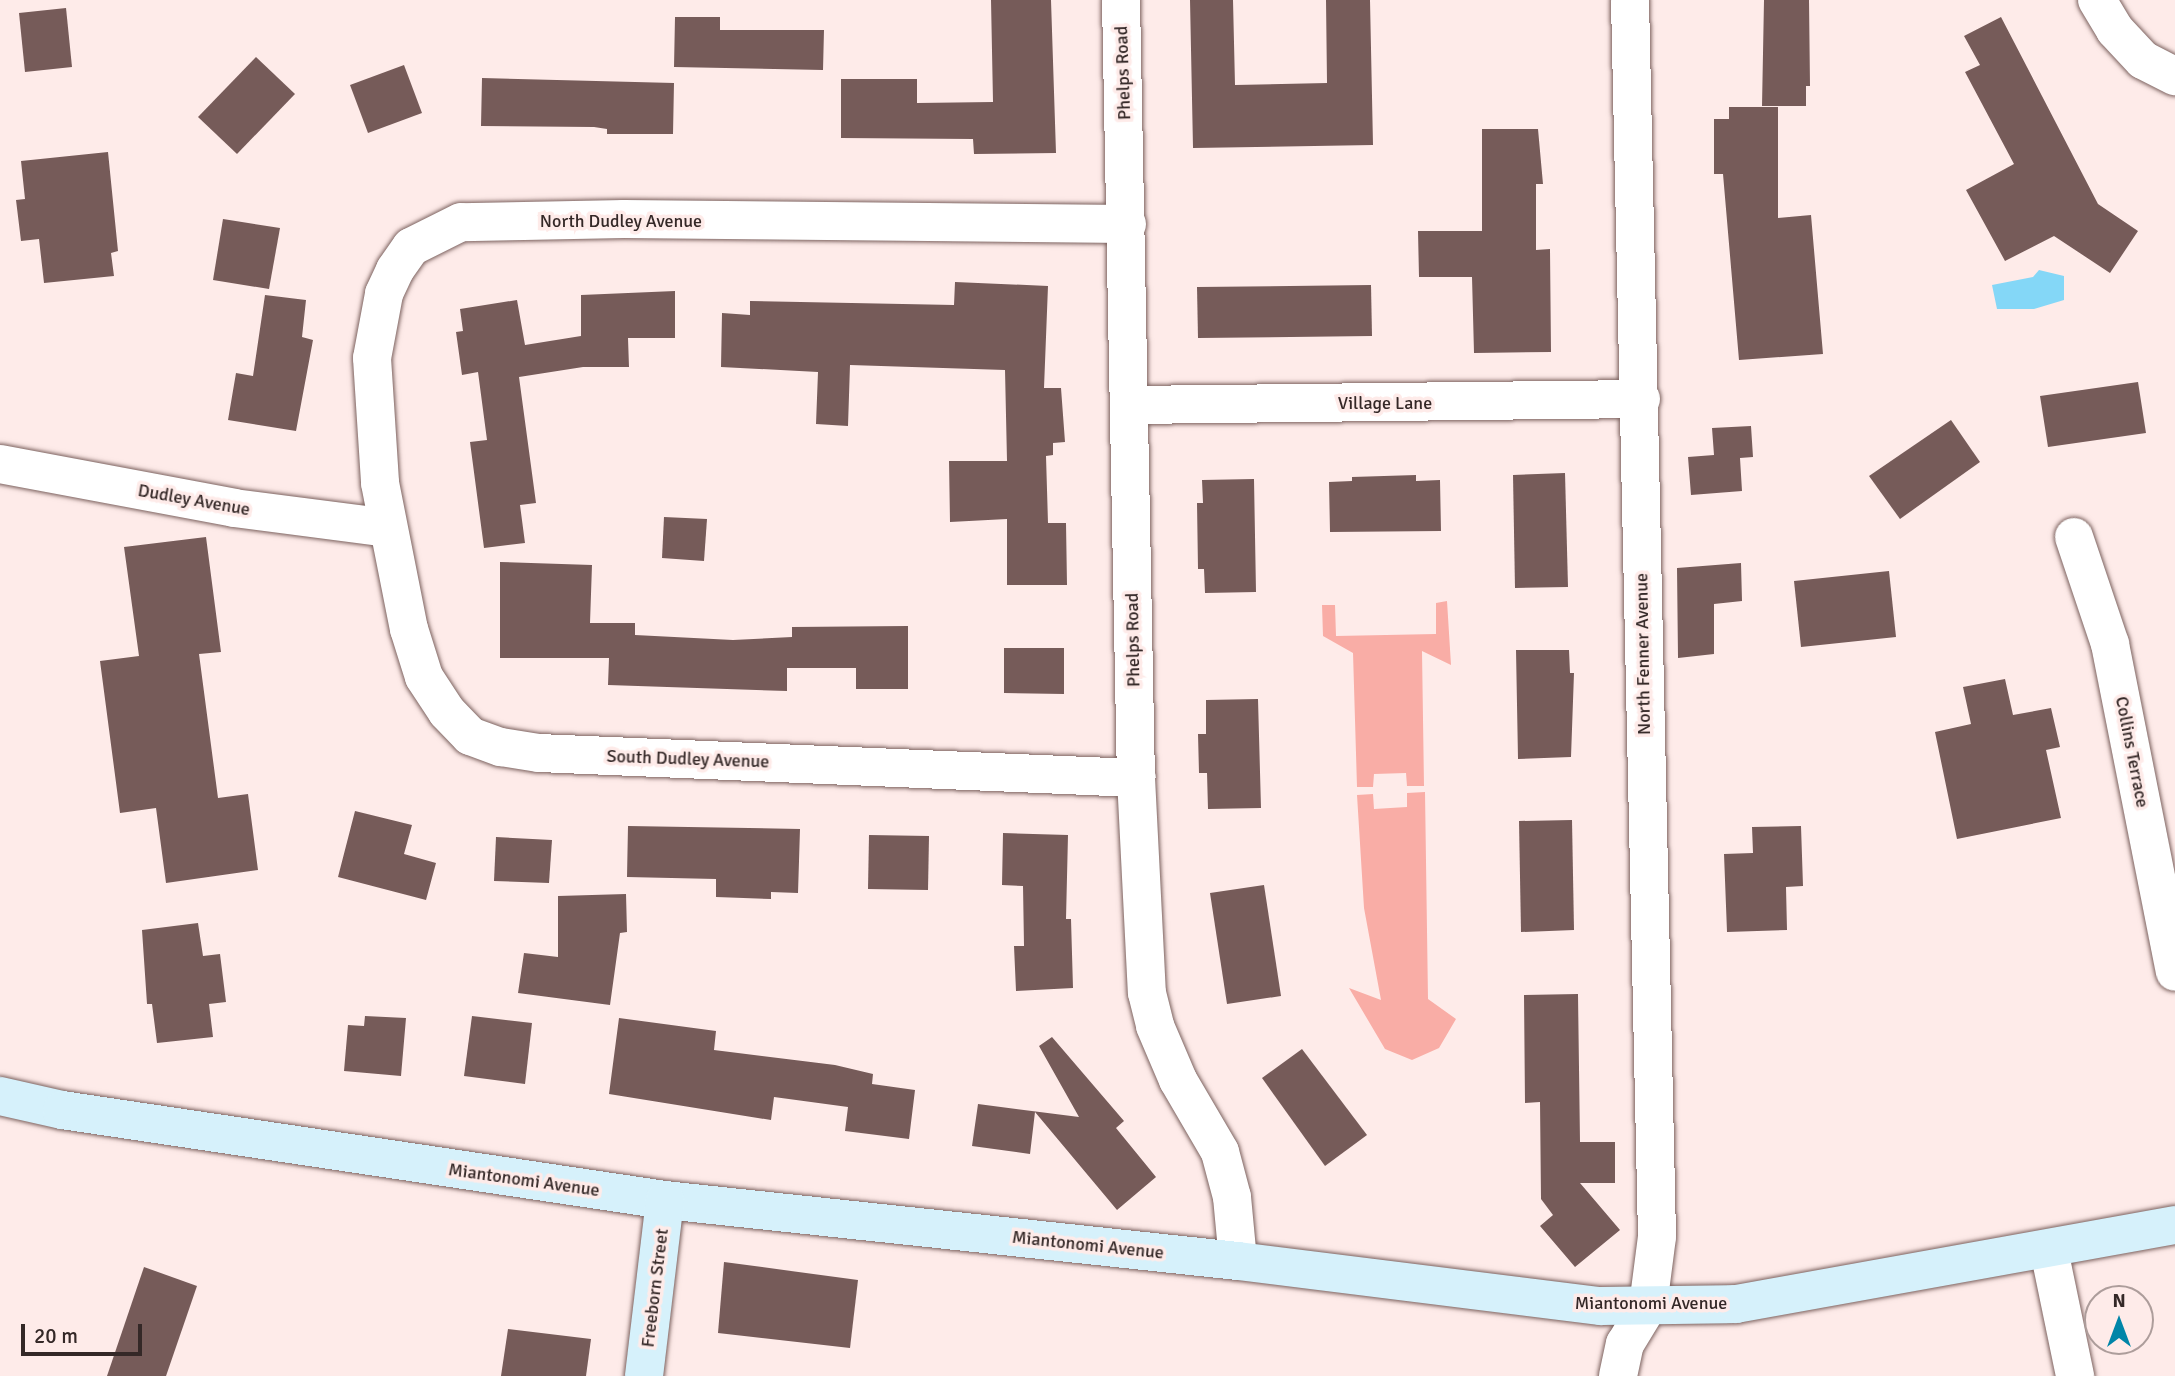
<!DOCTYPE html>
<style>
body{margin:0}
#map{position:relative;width:2175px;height:1376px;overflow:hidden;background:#feebe9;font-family:Signika,sans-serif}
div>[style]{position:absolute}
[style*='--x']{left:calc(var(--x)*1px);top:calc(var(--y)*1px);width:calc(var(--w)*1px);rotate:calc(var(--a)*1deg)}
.green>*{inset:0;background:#f9ada6}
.water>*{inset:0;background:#84d7f7}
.building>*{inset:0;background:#765b59}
.roads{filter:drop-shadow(0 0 2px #7c625f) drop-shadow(0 0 2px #7c625f)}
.street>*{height:38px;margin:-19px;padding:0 19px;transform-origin:19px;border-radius:19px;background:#fff}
.secondary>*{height:38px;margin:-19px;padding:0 19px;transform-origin:19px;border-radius:19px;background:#d6f1fb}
span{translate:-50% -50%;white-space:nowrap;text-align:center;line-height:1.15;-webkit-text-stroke:7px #feebe9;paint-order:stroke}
.street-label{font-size:18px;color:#342827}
.north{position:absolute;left:2084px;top:1285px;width:70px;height:70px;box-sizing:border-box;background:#feebe9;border:2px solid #ad9d9b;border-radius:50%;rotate:0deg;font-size:19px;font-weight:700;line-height:28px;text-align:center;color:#342827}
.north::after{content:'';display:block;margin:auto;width:24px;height:32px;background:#0085a8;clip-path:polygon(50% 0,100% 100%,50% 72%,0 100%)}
.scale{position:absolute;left:21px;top:1324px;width:121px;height:32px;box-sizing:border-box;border:4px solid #342827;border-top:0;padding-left:9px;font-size:21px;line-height:24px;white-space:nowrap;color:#342827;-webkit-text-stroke:5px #feebe9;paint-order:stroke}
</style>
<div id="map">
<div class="green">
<i style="clip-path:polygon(1447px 601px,1451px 665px,1422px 651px,1424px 786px,1407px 786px,1406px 773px,1374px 774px,1373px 787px,1357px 787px,1353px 653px,1323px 636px,1322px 605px,1335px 605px,1336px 636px,1436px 634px,1436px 603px)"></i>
<i style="clip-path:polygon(1425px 792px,1428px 999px,1456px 1019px,1439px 1048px,1412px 1060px,1385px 1049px,1349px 988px,1381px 1000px,1364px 908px,1357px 795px,1373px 794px,1374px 809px,1407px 807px,1407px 793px)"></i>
</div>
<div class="water">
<i style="clip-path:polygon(2039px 270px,2064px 276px,2064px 300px,2034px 309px,1997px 309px,1992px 285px,2033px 277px)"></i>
</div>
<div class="building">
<i style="clip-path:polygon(991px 0,1051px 0,1056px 153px,974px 154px,973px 139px,841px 138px,841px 79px,917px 79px,917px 103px,993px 102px)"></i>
<i style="clip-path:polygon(1190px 0,1233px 0,1235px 85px,1327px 83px,1326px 0,1370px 0,1373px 145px,1193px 148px)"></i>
<i style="clip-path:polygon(1764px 0,1809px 0,1810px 86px,1806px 86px,1806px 106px,1762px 106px)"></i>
<i style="clip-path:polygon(66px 8px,72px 67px,25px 72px,19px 13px)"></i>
<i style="clip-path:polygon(675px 17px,720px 17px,720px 30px,824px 30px,823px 70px,674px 67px)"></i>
<i style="clip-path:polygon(2001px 17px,2098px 204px,2138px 231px,2110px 273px,2054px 236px,2005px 261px,1966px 190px,2014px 164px,1965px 72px,1980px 65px,1964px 36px)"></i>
<i style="clip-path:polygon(256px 57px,295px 94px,237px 154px,198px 117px)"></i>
<i style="clip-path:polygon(404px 65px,422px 113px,368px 133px,350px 85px)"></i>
<i style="clip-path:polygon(482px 78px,674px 83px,673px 134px,607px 134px,607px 129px,594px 127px,481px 126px)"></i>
<i style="clip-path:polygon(1729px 107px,1778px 107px,1778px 218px,1811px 215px,1823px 354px,1739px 360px,1723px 174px,1714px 174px,1714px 119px,1729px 119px)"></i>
<i style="clip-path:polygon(1482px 129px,1538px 129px,1543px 184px,1536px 184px,1536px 250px,1550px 249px,1551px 352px,1474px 353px,1472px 277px,1419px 277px,1418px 231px,1482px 231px)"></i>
<i style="clip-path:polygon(108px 152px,118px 251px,111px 253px,114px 276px,44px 283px,39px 239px,21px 241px,16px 200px,25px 199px,21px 161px)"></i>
<i style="clip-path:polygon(223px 219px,280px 228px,269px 289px,213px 280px)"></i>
<i style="clip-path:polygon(955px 282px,1048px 286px,1044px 388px,1061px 388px,1065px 442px,1053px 443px,1053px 455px,1046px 456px,1048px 523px,1066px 523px,1067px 585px,1007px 585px,1007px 519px,950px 522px,949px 461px,1007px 461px,1005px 370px,850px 365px,848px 426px,816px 424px,818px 372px,721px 367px,722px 313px,750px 315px,750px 301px,954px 305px)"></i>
<i style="clip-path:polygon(1371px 285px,1372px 336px,1198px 338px,1197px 287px)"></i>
<i style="clip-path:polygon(675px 291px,675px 338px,628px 338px,629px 367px,583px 367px,519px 377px,536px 503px,520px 505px,525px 543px,484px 548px,470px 442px,487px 440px,478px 372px,462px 375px,456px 332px,463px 331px,460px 309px,517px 300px,525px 345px,581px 336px,581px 295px)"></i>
<i style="clip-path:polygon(265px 295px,306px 300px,302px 337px,313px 340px,296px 431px,228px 420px,236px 373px,253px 376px)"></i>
<i style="clip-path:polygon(2138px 382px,2146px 433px,2048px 447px,2040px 396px)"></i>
<i style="clip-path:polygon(1951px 420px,1980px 462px,1900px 519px,1869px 476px)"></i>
<i style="clip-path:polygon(1751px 426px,1753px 457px,1740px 458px,1742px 491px,1691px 495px,1688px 457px,1714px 455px,1712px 428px)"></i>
<i style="clip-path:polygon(1565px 473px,1568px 587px,1515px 588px,1513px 475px)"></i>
<i style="clip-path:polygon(1416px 475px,1416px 481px,1440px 480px,1441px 531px,1330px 532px,1329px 482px,1352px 481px,1352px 477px)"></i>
<i style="clip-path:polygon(1254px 479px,1256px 592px,1205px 593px,1204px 569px,1198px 569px,1197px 503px,1203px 503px,1202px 480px)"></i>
<i style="clip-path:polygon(664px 517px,707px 519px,704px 561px,662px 558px)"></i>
<i style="clip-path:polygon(206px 537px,221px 652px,199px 654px,218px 798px,248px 794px,258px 870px,166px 883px,156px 808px,120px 813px,100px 661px,139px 656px,124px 547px)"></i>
<i style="clip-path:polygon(500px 562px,592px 565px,590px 623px,635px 623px,635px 635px,733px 640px,792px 637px,792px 627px,908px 626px,908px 689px,856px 689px,856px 668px,787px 668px,787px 691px,608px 685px,609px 658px,500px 658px)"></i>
<i style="clip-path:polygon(1741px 563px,1742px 601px,1714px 604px,1714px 654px,1678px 658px,1677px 568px)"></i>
<i style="clip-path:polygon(1889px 571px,1896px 637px,1801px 647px,1794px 581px)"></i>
<i style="clip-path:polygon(1004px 648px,1064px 648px,1064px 694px,1004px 693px)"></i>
<i style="clip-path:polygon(1516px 650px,1569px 650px,1570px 673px,1574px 673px,1571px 757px,1518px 759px)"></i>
<i style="clip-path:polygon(2005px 679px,2013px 715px,2051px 708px,2060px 747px,2046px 750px,2061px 818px,1957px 839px,1935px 732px,1971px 724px,1963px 687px)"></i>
<i style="clip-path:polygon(1258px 699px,1261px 808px,1208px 809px,1207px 773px,1199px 773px,1198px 734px,1206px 734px,1206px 700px)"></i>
<i style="clip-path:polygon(355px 811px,412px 825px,404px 854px,436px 863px,426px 900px,338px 877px)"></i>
<i style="clip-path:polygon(1572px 820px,1574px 930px,1521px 932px,1519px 821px)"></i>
<i style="clip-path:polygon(628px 826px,800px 829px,798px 893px,771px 892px,771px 899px,716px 897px,716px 879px,627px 877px)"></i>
<i style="clip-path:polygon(1801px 826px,1803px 886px,1786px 887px,1787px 930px,1727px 932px,1724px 854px,1753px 853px,1752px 827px)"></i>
<i style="clip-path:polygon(1003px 833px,1068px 835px,1066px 919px,1071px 919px,1073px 988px,1016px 991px,1014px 946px,1024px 946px,1023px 886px,1002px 885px)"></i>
<i style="clip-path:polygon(869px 835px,929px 836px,928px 890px,868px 889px)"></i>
<i style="clip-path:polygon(496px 837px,552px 840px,549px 883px,494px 881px)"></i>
<i style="clip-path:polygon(1264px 885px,1281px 996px,1227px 1004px,1210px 893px)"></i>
<i style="clip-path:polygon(626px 894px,627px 932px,620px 933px,610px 1005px,518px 993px,524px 953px,558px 957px,558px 896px)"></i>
<i style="clip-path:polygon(198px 923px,203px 956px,220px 954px,226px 1002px,209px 1004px,213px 1037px,157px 1043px,152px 1004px,147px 1004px,142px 930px)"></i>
<i style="clip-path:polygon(1578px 994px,1580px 1142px,1615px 1142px,1615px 1183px,1580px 1183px,1620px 1230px,1575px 1267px,1540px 1226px,1553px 1215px,1541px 1199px,1540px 1102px,1525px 1103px,1524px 995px)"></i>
<i style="clip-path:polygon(365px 1016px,406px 1018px,401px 1076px,344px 1071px,348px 1025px,364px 1026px)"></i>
<i style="clip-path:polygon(472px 1016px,532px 1023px,525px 1084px,464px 1076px)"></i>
<i style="clip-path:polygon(619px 1018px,716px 1031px,714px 1050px,835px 1065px,873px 1074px,872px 1084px,915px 1090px,909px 1139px,845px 1131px,848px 1107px,774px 1097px,771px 1120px,609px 1094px)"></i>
<i style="clip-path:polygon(1052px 1037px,1124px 1121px,1116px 1128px,1156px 1177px,1117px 1210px,1035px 1112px,1030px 1154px,972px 1146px,978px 1104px,1079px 1117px,1039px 1046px)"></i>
<i style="clip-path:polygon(1302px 1049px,1367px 1135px,1325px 1166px,1262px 1078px)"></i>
<i style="clip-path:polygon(724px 1262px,858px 1280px,850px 1348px,718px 1333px)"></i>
<i style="clip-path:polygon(144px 1267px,197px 1286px,166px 1376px,107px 1376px)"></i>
<i style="clip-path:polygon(508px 1329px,591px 1339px,586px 1376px,501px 1376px)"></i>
</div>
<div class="roads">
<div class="street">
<i style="--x:1121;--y:0;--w:778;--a:88.9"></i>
<i style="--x:1136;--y:778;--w:215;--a:87.1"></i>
<i style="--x:1147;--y:993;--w:34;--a:76"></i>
<i style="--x:1155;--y:1026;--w:59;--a:66.9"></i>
<i style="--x:1178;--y:1080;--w:83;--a:59.7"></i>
<i style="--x:1220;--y:1152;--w:47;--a:75.1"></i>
<i style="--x:1232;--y:1197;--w:64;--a:84.6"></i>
<i style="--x:2097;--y:0;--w:35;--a:59"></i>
<i style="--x:2115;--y:30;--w:41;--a:47"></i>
<i style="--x:2143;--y:60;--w:36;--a:27"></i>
<i style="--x:1127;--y:224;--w:503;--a:-179.43"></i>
<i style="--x:624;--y:219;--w:163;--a:178.9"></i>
<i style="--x:461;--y:222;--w:56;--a:153.4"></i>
<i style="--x:411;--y:247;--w:28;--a:125"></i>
<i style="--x:395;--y:270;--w:26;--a:115"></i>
<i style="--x:384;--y:294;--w:65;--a:100.6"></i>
<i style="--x:372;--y:358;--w:125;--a:86.3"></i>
<i style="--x:380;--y:483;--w:149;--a:78.8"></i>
<i style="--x:409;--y:629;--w:50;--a:72.6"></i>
<i style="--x:424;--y:677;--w:42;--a:56.7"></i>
<i style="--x:447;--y:712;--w:33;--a:46"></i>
<i style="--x:470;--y:736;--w:33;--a:20"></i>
<i style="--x:501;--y:747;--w:38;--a:9"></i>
<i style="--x:539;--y:753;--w:598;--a:2.4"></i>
<i style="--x:1129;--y:405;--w:512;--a:-0.67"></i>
<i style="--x:0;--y:464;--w:238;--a:10.6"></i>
<i style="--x:234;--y:508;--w:155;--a:7.4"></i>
<i style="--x:2074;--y:537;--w:113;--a:71.4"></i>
<i style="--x:2110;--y:644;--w:334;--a:78.8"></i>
<i style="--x:2049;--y:1250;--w:129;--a:78.3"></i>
<i style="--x:1618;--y:1376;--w:33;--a:-78"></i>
<i style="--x:1625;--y:1344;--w:44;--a:-58.8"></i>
<i style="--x:1648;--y:1306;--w:70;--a:-82.6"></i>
<i style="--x:1657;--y:1237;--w:1237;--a:-91.25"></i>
</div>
<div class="secondary">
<i style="--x:0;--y:1096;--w:64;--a:12.7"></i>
<i style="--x:62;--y:1110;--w:610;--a:8.49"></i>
<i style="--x:665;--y:1200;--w:576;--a:6.08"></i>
<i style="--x:1238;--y:1261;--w:366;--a:7.1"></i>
<i style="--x:1601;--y:1306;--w:135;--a:-0.8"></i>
<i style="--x:1736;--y:1304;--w:446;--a:-10.2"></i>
<i style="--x:644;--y:1376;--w:177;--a:-83.2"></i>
</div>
</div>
<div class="street-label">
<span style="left:1123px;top:73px;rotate:-92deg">Phelps Road</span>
<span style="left:621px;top:221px">North Dudley Avenue</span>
<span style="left:1385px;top:403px">Village Lane</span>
<span style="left:194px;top:500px;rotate:10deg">Dudley Avenue</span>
<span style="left:1133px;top:640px;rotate:-91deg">Phelps Road</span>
<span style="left:1643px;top:654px;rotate:-91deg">North Fenner Avenue</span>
<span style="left:2132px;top:752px;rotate:79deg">Collins Terrace</span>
<span style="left:688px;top:759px;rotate:2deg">South Dudley Avenue</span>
<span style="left:524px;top:1180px;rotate:8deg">Miantonomi Avenue</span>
<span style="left:1088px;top:1245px;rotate:6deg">Miantonomi Avenue</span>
<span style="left:655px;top:1288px;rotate:-83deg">Freeborn Street</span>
<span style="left:1651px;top:1303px">Miantonomi Avenue</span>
</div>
<div class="north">N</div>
<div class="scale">20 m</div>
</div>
